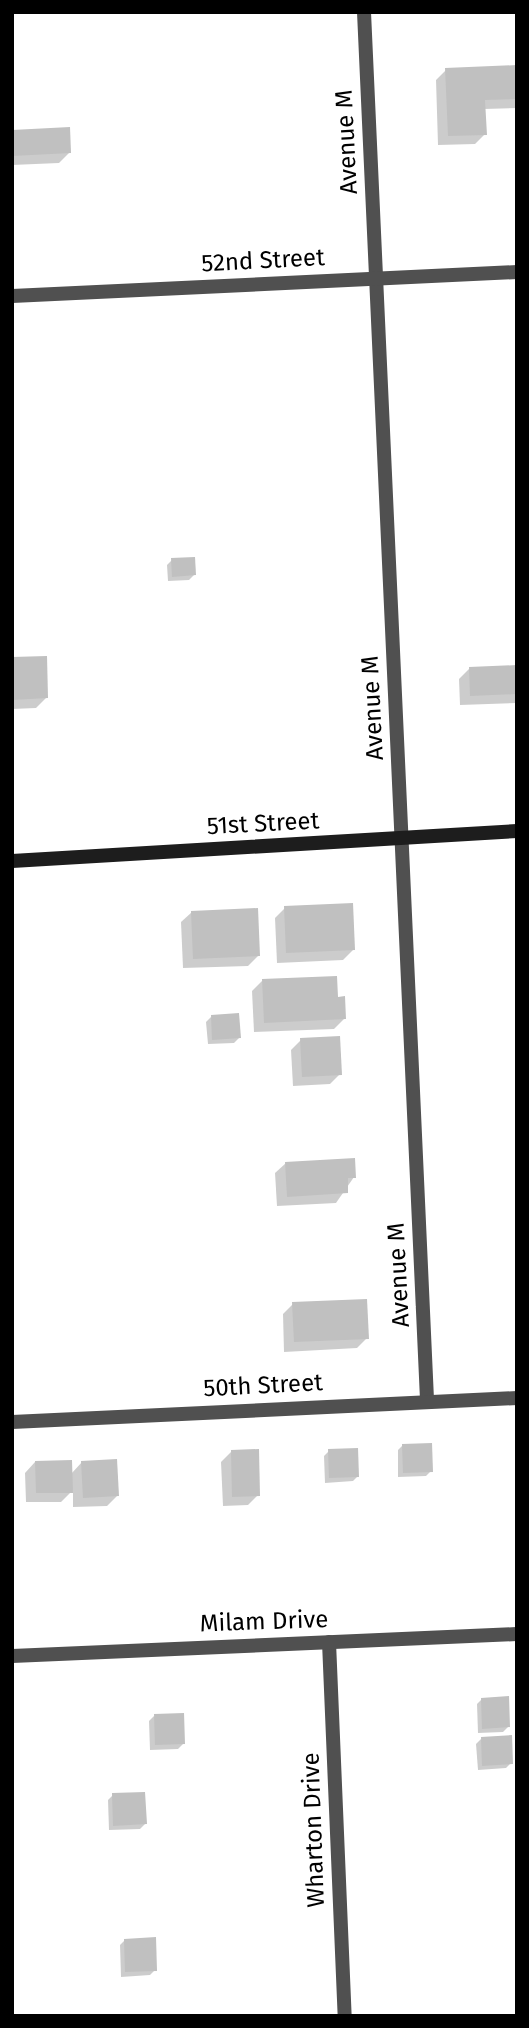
<!DOCTYPE html>
<style>
body{margin:0}
#map{position:relative;width:529px;height:2028px;overflow:hidden;background:#fff;font-family:"Fira Sans",sans-serif}
div>[style]{position:absolute}
[style*='--x']{left:calc(var(--x)*1px);top:calc(var(--y)*1px);width:calc(var(--w)*1px);rotate:calc(var(--a)*1deg)}
.shadow>*{inset:0;background:#0003}
.building>*{inset:0;background:#c0c0c0}
.street>*{height:14px;margin:-7px;padding:0 7px;transform-origin:7px;border-radius:7px;background:#505050}
.secondary>*{height:14px;margin:-7px;padding:0 7px;transform-origin:7px;border-radius:7px;background:#1d1d1d}
span{translate:-50% -50%;white-space:nowrap;text-align:center;line-height:1.15;-webkit-text-stroke:6px #fff;paint-order:stroke}
.street-label{font-size:24px;color:#000}
.frame{position:absolute;inset:0;border:14px solid #000;pointer-events:none}
</style>
<div id="map">
<div class="shadow">
<i style="clip-path:polygon(184px 12px,217px 12px,184px 14px)"></i>
<i style="clip-path:polygon(517px 67px,517px 108px,484px 109px,485px 134px,475px 144px,438px 145px,436px 80px,446px 70px)"></i>
<i style="clip-path:polygon(12px 131px,69px 153px,59px 163px,12px 165px)"></i>
<i style="clip-path:polygon(172px 560px,194px 575px,189px 580px,168px 581px,167px 565px)"></i>
<i style="clip-path:polygon(12px 659px,46px 698px,36px 708px,12px 709px)"></i>
<i style="clip-path:polygon(517px 667px,517px 703px,460px 705px,459px 679px,469px 669px)"></i>
<i style="clip-path:polygon(285px 908px,353px 950px,343px 960px,277px 963px,275px 918px)"></i>
<i style="clip-path:polygon(192px 912px,258px 956px,248px 966px,183px 968px,181px 922px)"></i>
<i style="clip-path:polygon(262px 981px,336px 998px,345px 1018px,334px 1029px,254px 1032px,252px 991px)"></i>
<i style="clip-path:polygon(211px 1017px,239px 1038px,234px 1043px,208px 1044px,206px 1022px)"></i>
<i style="clip-path:polygon(301px 1040px,340px 1074px,330px 1084px,293px 1086px,291px 1050px)"></i>
<i style="clip-path:polygon(286px 1163px,354px 1177px,336px 1203px,277px 1206px,275px 1173px)"></i>
<i style="clip-path:polygon(293px 1304px,367px 1338px,357px 1348px,284px 1352px,283px 1314px)"></i>
<i style="clip-path:polygon(403px 1445px,431px 1471px,426px 1476px,398px 1477px,398px 1450px)"></i>
<i style="clip-path:polygon(329px 1451px,358px 1476px,353px 1481px,325px 1483px,324px 1456px)"></i>
<i style="clip-path:polygon(231px 1452px,258px 1495px,248px 1505px,223px 1506px,221px 1462px)"></i>
<i style="clip-path:polygon(35px 1462px,71px 1474px,82px 1462px,117px 1496px,107px 1506px,73px 1507px,73px 1490px,61px 1502px,26px 1502px,25px 1473px)"></i>
<i style="clip-path:polygon(482px 1699px,508px 1727px,503px 1732px,478px 1733px,477px 1704px)"></i>
<i style="clip-path:polygon(154px 1716px,183px 1744px,178px 1749px,150px 1750px,149px 1721px)"></i>
<i style="clip-path:polygon(481px 1739px,511px 1763px,506px 1768px,478px 1770px,476px 1744px)"></i>
<i style="clip-path:polygon(113px 1795px,145px 1824px,140px 1829px,109px 1830px,108px 1800px)"></i>
<i style="clip-path:polygon(125px 1940px,155px 1970px,150px 1975px,121px 1977px,120px 1945px)"></i>
</div>
<div class="building">
<i style="clip-path:polygon(517px 65px,517px 99px,485px 100px,487px 135px,448px 136px,445px 68px)"></i>
<i style="clip-path:polygon(70px 127px,71px 153px,12px 156px,12px 130px)"></i>
<i style="clip-path:polygon(195px 557px,196px 575px,172px 577px,171px 558px)"></i>
<i style="clip-path:polygon(47px 656px,48px 698px,12px 700px,12px 657px)"></i>
<i style="clip-path:polygon(517px 665px,517px 694px,470px 696px,469px 667px)"></i>
<i style="clip-path:polygon(353px 903px,355px 950px,286px 953px,284px 906px)"></i>
<i style="clip-path:polygon(258px 908px,260px 956px,193px 959px,191px 911px)"></i>
<i style="clip-path:polygon(337px 976px,338px 997px,345px 996px,346px 1019px,264px 1023px,262px 979px)"></i>
<i style="clip-path:polygon(239px 1013px,241px 1038px,212px 1040px,211px 1015px)"></i>
<i style="clip-path:polygon(340px 1036px,342px 1075px,302px 1077px,300px 1038px)"></i>
<i style="clip-path:polygon(355px 1158px,356px 1178px,348px 1178px,348px 1193px,287px 1197px,285px 1162px)"></i>
<i style="clip-path:polygon(367px 1299px,369px 1339px,294px 1342px,292px 1302px)"></i>
<i style="clip-path:polygon(432px 1443px,433px 1472px,403px 1473px,402px 1444px)"></i>
<i style="clip-path:polygon(358px 1448px,359px 1477px,329px 1478px,328px 1449px)"></i>
<i style="clip-path:polygon(259px 1449px,260px 1496px,232px 1497px,231px 1450px)"></i>
<i style="clip-path:polygon(117px 1459px,119px 1496px,83px 1498px,81px 1461px)"></i>
<i style="clip-path:polygon(72px 1460px,73px 1493px,36px 1493px,35px 1461px)"></i>
<i style="clip-path:polygon(509px 1696px,510px 1727px,482px 1729px,481px 1698px)"></i>
<i style="clip-path:polygon(184px 1713px,185px 1744px,155px 1745px,154px 1714px)"></i>
<i style="clip-path:polygon(512px 1735px,513px 1764px,482px 1766px,481px 1737px)"></i>
<i style="clip-path:polygon(145px 1792px,147px 1824px,113px 1826px,112px 1793px)"></i>
<i style="clip-path:polygon(156px 1937px,157px 1971px,125px 1972px,124px 1939px)"></i>
</div>
<div class="street">
<i style="--x:364;--y:12;--w:1391;--a:87.4"></i>
<i style="--x:12;--y:296;--w:506;--a:-2.72"></i>
<i style="--x:12;--y:1422;--w:506;--a:-2.72"></i>
<i style="--x:329;--y:1642;--w:374;--a:87.6"></i>
<i style="--x:12;--y:1656;--w:505;--a:-2.49"></i>
</div>
<div class="secondary">
<i style="--x:12;--y:861;--w:506;--a:-3.4"></i>
</div>
<div class="street-label">
<span style="left:347px;top:142px;rotate:-93deg">Avenue M</span>
<span style="left:263px;top:261px;rotate:-3deg">52nd Street</span>
<span style="left:373px;top:708px;rotate:-93deg">Avenue M</span>
<span style="left:263px;top:824px;rotate:-3deg">51st Street</span>
<span style="left:399px;top:1275px;rotate:-93deg">Avenue M</span>
<span style="left:263px;top:1386px;rotate:-3deg">50th Street</span>
<span style="left:264px;top:1622px;rotate:-2deg">Milam Drive</span>
<span style="left:314px;top:1830px;rotate:-92deg">Wharton Drive</span>
</div>
<div class="frame"></div>
</div>
